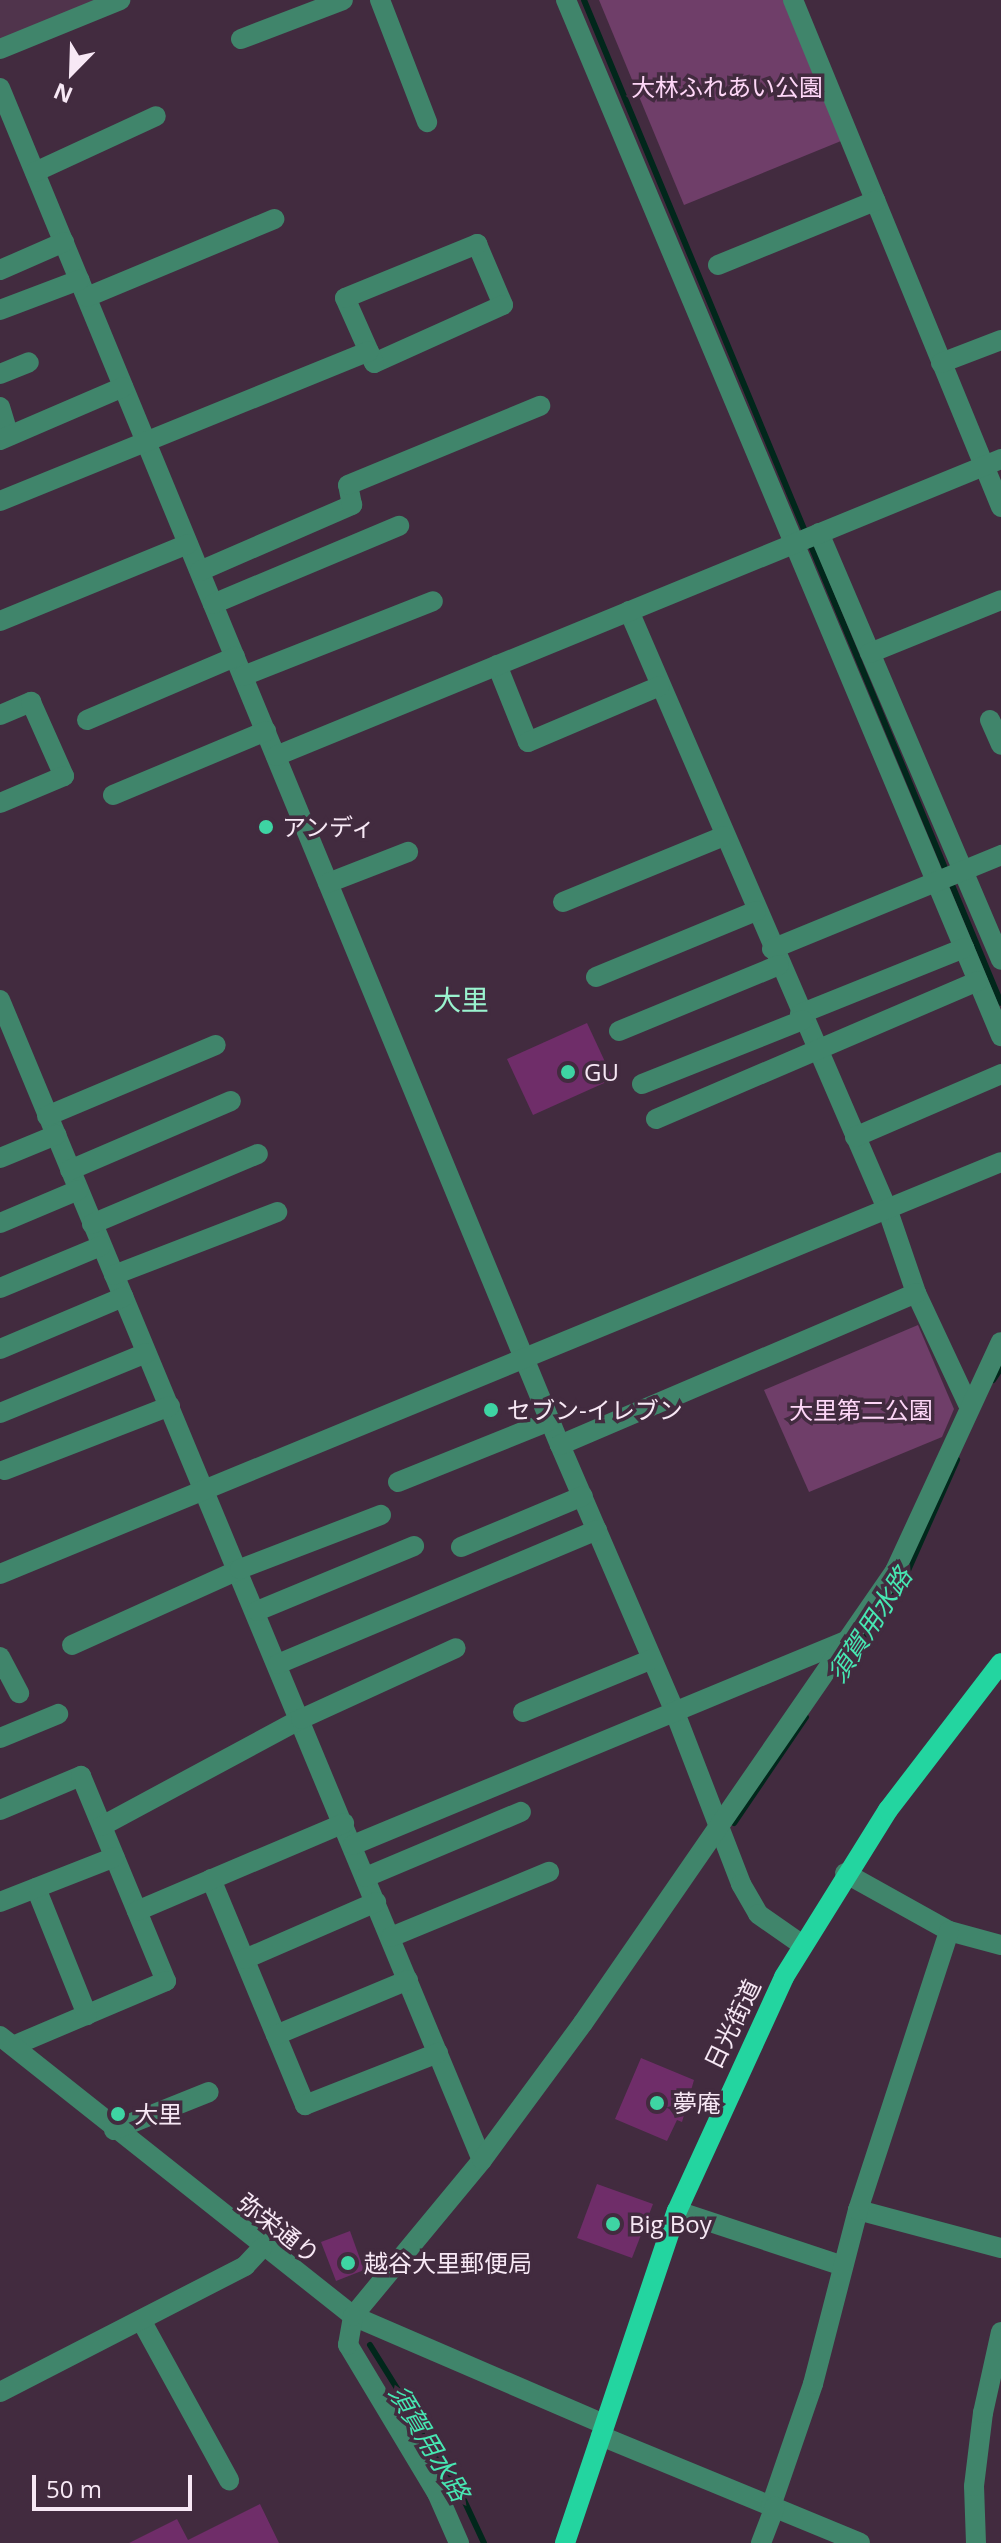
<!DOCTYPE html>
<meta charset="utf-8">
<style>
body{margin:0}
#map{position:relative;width:1001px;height:2543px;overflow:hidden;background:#422b3f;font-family:"Open Sans","Noto Sans JP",sans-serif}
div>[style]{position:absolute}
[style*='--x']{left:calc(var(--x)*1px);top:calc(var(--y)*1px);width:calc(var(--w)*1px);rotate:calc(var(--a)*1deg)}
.built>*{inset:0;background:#50344c}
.green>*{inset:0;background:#6f3e69}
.stream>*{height:6px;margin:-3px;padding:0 3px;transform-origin:3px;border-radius:3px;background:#01271b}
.building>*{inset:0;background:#6f2d69}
.minor>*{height:20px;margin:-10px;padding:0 10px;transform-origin:10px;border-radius:10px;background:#40856b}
.major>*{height:20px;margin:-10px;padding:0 10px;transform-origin:10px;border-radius:10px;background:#23d5a0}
.dots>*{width:22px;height:22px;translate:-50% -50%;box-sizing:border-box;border:4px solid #422b3f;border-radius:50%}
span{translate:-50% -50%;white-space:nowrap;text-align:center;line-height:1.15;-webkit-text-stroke:7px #422b3f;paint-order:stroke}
.park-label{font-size:24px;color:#fdd6f7}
.poi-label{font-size:24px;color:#f7e8f5}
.left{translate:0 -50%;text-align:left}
.street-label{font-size:24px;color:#f7e8f5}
.water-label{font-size:26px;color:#47e7b2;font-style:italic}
.quarter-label{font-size:28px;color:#9af3cf}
.north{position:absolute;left:32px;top:32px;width:80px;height:80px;-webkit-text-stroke:6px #422b3f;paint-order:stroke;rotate:203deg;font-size:22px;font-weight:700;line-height:32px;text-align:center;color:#f7e8f5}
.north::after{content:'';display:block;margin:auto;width:28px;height:36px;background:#f7e8f5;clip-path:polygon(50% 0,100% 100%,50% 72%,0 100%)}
.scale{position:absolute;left:32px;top:2475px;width:160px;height:36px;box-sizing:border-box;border:4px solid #f7e8f5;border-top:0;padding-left:10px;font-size:24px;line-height:28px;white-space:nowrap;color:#f7e8f5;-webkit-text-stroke:6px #422b3f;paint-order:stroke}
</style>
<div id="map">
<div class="built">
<i style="clip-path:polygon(0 0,110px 0,0 46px)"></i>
</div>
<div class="green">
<i style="clip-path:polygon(599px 0,783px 0,841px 141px,684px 205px)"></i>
<i style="clip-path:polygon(918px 1325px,954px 1409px,942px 1437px,809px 1492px,764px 1390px)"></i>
</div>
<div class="stream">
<i style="--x:584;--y:0;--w:1086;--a:67.42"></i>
<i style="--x:993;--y:1380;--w:14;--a:-56"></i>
<i style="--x:837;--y:1672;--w:109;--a:-53.5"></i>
<i style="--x:902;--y:1584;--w:136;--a:-66.1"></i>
<i style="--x:734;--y:1823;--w:128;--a:-55.8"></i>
<i style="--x:370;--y:2345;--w:163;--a:58.1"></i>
<i style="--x:456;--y:2483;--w:66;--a:65"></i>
</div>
<div class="building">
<i style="clip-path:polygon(587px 1023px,613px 1079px,533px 1115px,507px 1059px)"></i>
<i style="clip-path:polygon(641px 2058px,694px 2080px,682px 2122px,677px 2120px,667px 2141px,615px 2119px)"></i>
<i style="clip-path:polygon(597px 2184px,653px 2204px,632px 2258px,577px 2238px)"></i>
<i style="clip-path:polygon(350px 2231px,364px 2270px,336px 2281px,321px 2242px)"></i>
<i style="clip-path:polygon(260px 2504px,279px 2543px,129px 2543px,177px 2519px,188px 2540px)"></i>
</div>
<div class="minor">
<i style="--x:380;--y:0;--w:131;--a:68.9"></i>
<i style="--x:566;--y:0;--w:1124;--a:67.22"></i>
<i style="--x:793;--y:0;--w:548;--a:67.69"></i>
<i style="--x:241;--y:39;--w:109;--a:-20.9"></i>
<i style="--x:0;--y:49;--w:130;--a:-22.2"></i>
<i style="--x:0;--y:88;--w:1468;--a:67.58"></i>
<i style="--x:560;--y:1445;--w:288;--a:66.7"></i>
<i style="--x:674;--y:1710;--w:186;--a:68.9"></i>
<i style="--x:741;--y:1884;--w:34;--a:60"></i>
<i style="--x:758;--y:1914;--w:52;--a:34.9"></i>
<i style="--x:35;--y:172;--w:133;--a:-24.8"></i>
<i style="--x:477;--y:244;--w:66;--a:66.9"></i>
<i style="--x:503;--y:305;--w:141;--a:155.8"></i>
<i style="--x:374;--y:363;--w:71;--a:-114"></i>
<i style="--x:345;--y:298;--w:143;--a:-22.2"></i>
<i style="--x:718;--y:265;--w:170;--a:-22.2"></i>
<i style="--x:0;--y:270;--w:70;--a:-23.6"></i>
<i style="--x:87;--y:297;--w:203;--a:-22.6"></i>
<i style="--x:0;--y:310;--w:85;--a:-20.8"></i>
<i style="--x:941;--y:363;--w:64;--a:-21"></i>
<i style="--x:0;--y:374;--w:31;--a:-22"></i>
<i style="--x:0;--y:407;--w:30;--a:73"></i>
<i style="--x:0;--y:440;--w:134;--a:-23.3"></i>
<i style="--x:0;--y:501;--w:398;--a:-22.1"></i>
<i style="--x:819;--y:533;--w:464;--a:66.9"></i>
<i style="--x:200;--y:571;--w:166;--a:-23.5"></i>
<i style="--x:352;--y:505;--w:20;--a:-101"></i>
<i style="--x:348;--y:485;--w:208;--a:-22.4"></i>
<i style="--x:213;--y:604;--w:202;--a:-22.8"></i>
<i style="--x:629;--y:611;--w:654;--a:66.65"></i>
<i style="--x:888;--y:1211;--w:87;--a:71.1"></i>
<i style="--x:916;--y:1293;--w:123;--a:64.9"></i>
<i style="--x:0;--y:621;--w:203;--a:-22.3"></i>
<i style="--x:870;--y:653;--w:141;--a:-22"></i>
<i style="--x:497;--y:665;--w:83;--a:68.1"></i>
<i style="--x:528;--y:742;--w:143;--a:-23"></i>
<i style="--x:243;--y:676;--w:204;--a:-21.5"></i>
<i style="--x:0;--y:715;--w:34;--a:-23"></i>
<i style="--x:31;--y:702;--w:81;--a:66"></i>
<i style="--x:64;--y:776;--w:69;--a:157.1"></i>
<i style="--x:87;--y:720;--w:161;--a:-23.1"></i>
<i style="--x:990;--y:720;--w:27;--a:66"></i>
<i style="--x:276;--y:756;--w:783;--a:-22.28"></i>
<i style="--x:113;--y:795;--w:166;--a:-22.7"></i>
<i style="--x:328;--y:883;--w:86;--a:-21.2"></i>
<i style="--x:563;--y:902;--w:174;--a:-22.3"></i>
<i style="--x:772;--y:949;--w:248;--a:-22.3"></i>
<i style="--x:596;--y:977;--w:173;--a:-22.4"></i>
<i style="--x:0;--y:1000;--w:1256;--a:67.44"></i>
<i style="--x:800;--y:1014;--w:177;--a:-21.9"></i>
<i style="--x:619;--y:1031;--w:173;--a:-22.4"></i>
<i style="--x:642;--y:1084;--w:173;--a:-21.7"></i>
<i style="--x:47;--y:1116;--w:183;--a:-22.8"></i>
<i style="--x:656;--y:1119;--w:350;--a:-23.2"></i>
<i style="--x:855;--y:1137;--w:159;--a:-23.3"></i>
<i style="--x:0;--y:1158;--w:61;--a:-22.3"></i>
<i style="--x:70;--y:1170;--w:175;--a:-23.2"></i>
<i style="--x:0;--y:1223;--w:85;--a:-22.9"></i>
<i style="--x:92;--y:1224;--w:180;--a:-22.9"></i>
<i style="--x:114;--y:1275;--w:175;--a:-21.1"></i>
<i style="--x:0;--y:1288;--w:109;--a:-22.6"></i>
<i style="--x:0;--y:1349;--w:134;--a:-22.9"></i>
<i style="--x:0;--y:1413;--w:158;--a:-22.3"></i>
<i style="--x:560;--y:1445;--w:387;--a:-23.1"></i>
<i style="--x:5;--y:1470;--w:177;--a:-21.2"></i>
<i style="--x:398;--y:1482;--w:164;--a:-21.9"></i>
<i style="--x:461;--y:1547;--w:132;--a:-22.7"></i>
<i style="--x:0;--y:1574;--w:1082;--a:-22.37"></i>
<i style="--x:257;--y:1611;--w:170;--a:-22.5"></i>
<i style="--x:72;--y:1645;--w:184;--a:-24.3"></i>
<i style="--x:240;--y:1569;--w:151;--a:-21"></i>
<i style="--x:0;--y:1657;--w:41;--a:62.2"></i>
<i style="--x:278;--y:1664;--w:346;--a:-22.8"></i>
<i style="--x:523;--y:1712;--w:139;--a:-22.3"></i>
<i style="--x:0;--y:1738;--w:63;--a:-22.5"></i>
<i style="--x:0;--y:1810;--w:88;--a:-22.8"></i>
<i style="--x:81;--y:1776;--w:222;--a:67.5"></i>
<i style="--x:166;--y:1981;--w:166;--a:157"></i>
<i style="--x:102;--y:1826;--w:226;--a:-28.3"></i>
<i style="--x:301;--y:1719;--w:170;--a:-24.6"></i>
<i style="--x:353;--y:1845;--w:536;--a:-22.5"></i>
<i style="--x:845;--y:1873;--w:119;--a:29.1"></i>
<i style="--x:949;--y:1931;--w:54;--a:15.1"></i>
<i style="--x:366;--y:1877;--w:168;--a:-22.8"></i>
<i style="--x:211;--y:1879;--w:245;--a:67.4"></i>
<i style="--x:305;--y:2105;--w:143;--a:-21.4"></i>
<i style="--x:36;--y:1888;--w:137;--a:68.1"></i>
<i style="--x:0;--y:1902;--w:123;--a:-21.4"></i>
<i style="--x:137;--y:1911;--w:225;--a:-23"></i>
<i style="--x:391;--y:1937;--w:171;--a:-22.4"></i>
<i style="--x:245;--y:1959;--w:143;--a:-23.5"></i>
<i style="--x:276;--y:2035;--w:143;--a:-22.6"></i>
<i style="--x:0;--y:2036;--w:451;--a:38.4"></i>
<i style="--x:353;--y:2316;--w:273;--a:23.3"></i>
<i style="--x:114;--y:2130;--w:102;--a:-21.8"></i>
<i style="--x:858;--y:2210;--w:148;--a:14.9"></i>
<i style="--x:677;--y:2211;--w:175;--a:18.3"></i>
<i style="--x:141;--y:2320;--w:183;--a:61.2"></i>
<i style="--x:0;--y:2392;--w:276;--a:-27.2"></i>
<i style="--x:245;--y:2266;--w:25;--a:-47"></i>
<i style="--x:601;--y:2436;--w:280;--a:22.4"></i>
<i style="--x:771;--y:2506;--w:129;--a:-71"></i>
<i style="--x:813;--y:2384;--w:180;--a:-75.5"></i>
<i style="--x:858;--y:2210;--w:293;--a:-71.9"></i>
<i style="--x:459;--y:2543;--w:55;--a:-113.7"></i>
<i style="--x:437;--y:2493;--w:173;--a:-121"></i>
<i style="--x:348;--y:2345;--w:29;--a:-80"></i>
<i style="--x:353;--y:2316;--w:202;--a:-50.4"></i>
<i style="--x:482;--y:2160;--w:170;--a:-53.6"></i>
<i style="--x:583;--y:2023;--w:549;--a:-55.38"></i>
<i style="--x:895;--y:1571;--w:252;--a:-65.2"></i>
<i style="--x:761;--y:2543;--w:39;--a:-69"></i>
<i style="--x:976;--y:2543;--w:57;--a:-92"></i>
<i style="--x:974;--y:2486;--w:74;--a:-83"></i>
<i style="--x:983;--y:2413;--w:83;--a:-77.5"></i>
</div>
<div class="major">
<i style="--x:565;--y:2543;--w:350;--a:-71.4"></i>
<i style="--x:677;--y:2211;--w:257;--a:-65.4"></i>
<i style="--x:784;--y:1977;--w:197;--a:-58.1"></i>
<i style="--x:888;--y:1810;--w:185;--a:-52.5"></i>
</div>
<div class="dots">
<i style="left:266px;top:827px;background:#3ed4a3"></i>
<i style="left:568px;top:1072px;background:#3ed4a3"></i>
<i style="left:491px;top:1410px;background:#3ed4a3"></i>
<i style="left:657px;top:2103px;background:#3ed4a3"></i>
<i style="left:118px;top:2114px;background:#3ed4a3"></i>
<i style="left:613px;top:2224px;background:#3ed4a3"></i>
<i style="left:348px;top:2263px;background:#3ed4a3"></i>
</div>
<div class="park-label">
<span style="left:727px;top:87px">大林ふれあい公園</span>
<span style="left:861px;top:1410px">大里第二公園</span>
</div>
<div class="poi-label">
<span class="left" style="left:282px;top:827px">アンディ</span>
<span class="left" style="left:584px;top:1072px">GU</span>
<span class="left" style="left:507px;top:1410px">セブン-イレブン</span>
<span class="left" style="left:673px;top:2103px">夢庵</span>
<span class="left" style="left:134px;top:2114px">大里</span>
<span class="left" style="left:629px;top:2224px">Big Boy</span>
<span class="left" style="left:364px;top:2263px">越谷大里郵便局</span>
</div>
<div class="street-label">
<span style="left:732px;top:2024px;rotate:-64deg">日光街道</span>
<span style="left:279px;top:2228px;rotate:38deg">弥栄通り</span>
</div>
<div class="water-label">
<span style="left:870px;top:1625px;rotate:-57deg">須賀用水路</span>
<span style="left:429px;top:2443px;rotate:59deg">須賀用水路</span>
</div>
<div class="quarter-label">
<span style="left:461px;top:999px">大里</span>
</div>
<div class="north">N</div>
<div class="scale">50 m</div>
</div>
